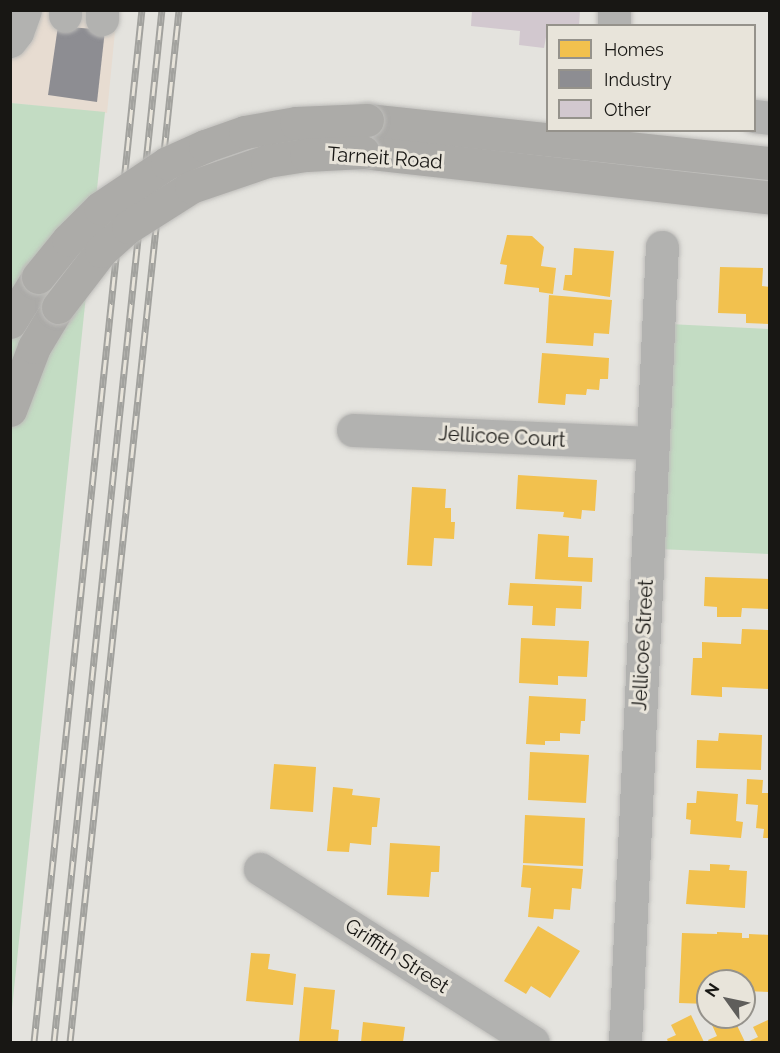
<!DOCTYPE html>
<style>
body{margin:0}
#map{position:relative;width:780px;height:1053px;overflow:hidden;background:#e4e3de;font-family:Raleway,sans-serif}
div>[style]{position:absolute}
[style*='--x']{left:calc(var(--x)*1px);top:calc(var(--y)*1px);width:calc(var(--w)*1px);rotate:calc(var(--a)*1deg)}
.industrial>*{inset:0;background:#e7dcd1}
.green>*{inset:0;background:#c3dcc3}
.homes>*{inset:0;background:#f2c14e}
.industry>*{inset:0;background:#8d8d92}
.building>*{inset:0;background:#d2c8cf}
.roads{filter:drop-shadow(0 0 2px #bebdba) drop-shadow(0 0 2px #bebdba)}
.minor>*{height:33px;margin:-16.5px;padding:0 16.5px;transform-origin:16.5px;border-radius:16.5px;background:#b2b2b0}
.major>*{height:33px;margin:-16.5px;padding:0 16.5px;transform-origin:16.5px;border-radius:16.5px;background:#acaba8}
.rail>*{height:7px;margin-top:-3.5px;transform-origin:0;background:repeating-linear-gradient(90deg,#e8e4da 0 14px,#a2a29e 0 28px);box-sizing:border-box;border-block:2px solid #a2a29e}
.bridges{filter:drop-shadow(0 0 2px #bebdba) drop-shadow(0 0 2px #bebdba)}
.major-bridge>*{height:33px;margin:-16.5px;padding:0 16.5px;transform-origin:16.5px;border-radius:16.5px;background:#acaba8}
span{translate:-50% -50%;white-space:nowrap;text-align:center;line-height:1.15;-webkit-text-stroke:6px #e8e4da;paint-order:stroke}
.street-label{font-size:20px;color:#181714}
.frame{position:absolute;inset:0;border:12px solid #181714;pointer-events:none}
.legend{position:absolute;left:546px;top:24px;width:210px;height:108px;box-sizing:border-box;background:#e8e4da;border:2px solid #95928b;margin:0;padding:8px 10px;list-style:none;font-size:18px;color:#181714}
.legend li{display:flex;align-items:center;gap:12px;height:30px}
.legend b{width:30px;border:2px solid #95928b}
.north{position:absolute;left:696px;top:969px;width:60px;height:60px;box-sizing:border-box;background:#e8e4da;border:2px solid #95928b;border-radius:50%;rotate:303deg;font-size:16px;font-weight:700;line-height:24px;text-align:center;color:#181714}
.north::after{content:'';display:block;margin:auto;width:21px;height:27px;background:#5f5e5b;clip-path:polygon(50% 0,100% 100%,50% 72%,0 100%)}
</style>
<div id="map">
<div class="industrial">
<i style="clip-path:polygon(11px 11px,117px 11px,107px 113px,11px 103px)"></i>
</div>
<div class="green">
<i style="clip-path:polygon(11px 103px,105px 112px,11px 1018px)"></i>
<i style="clip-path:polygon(669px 324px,769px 329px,769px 554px,659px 549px)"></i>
</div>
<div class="homes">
<i style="clip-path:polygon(507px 235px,532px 236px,544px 247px,541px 266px,556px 268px,553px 294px,539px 292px,539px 288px,504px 284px,507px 265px,500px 264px)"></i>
<i style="clip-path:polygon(574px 248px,614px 251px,610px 297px,563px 290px,565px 275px,572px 275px)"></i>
<i style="clip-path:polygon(720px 267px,763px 268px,762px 286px,770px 287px,770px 324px,746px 323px,746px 314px,718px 313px)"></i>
<i style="clip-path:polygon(549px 295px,612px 300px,609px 334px,594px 333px,593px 346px,546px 343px)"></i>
<i style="clip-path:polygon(542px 353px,609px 358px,608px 379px,600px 379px,599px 390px,587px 389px,586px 395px,566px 394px,565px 405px,538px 403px)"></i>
<i style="clip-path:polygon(518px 475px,597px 480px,595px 511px,582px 510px,581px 519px,563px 517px,564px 512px,516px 509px)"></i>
<i style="clip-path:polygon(412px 487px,446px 489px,445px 508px,451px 508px,451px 522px,455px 522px,454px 539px,434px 538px,432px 566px,407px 565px)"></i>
<i style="clip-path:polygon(538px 534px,569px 536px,568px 557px,593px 558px,592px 582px,535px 579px)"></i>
<i style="clip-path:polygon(705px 577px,770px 579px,769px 609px,742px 608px,741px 617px,717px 617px,717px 607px,704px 606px)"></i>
<i style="clip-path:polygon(510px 583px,582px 586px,581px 609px,556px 608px,555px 626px,532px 625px,533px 606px,508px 605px)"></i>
<i style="clip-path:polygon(742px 629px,768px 630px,770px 689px,722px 687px,722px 697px,691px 695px,693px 658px,702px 658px,702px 642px,741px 644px)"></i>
<i style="clip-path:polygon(521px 638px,589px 641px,587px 677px,558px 676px,558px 685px,519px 683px)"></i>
<i style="clip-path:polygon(529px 696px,586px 699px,585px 721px,581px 721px,580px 734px,560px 733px,560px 741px,545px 741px,545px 745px,526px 744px)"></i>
<i style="clip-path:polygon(719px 733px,762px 735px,761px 770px,696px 768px,697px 740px,718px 741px)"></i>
<i style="clip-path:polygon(530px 752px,589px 755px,586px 803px,528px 800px)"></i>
<i style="clip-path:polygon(274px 764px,316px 767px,313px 812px,270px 809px)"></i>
<i style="clip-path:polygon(747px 779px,763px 780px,762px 793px,770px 793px,770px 838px,763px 838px,764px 829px,756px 828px,758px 805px,746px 804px)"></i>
<i style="clip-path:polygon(333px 787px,353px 789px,352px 795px,380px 798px,377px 827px,372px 827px,371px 845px,350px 843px,349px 852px,327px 851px)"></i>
<i style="clip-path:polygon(697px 791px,738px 794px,736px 821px,743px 822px,741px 838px,690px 834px,691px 820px,686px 819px,687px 803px,696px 803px)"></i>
<i style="clip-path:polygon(525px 815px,585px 818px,583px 866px,523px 863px)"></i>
<i style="clip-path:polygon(390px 843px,440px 846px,439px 872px,431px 872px,429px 897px,387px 895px)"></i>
<i style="clip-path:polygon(710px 864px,730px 865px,729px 870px,747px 871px,745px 908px,686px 904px,689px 870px,710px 871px)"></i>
<i style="clip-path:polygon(523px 865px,583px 869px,581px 889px,572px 888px,570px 910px,554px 909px,553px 919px,528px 917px,531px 888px,521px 887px)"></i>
<i style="clip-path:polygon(538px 926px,580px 951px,550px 998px,531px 986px,526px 994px,504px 981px)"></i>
<i style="clip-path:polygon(717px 932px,742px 933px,742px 938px,749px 938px,749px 934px,770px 935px,770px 992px,744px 991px,744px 981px,708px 981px,708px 1004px,679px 1003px,682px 933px,717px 934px)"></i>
<i style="clip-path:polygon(251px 953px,270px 954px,268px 969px,296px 974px,293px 1005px,246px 1001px)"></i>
<i style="clip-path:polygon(304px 987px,335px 990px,331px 1029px,339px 1030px,338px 1042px,299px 1042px)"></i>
<i style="clip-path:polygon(691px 1015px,704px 1042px,668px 1042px,667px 1039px,676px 1035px,671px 1025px)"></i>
<i style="clip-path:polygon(729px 1017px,733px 1017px,745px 1042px,709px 1042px,708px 1040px,717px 1036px,712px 1025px)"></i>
<i style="clip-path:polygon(770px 1019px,770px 1042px,747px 1042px,758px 1037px,753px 1027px)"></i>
<i style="clip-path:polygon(363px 1022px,405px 1027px,403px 1042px,361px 1042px)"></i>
</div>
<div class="industry">
<i style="clip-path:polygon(58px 26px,105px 30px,97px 102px,48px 95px)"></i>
</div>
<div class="building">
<i style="clip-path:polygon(472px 10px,580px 10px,579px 26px,548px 26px,544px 48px,519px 45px,520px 31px,471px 26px)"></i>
</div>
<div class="roads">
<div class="minor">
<i style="--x:65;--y:15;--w:5;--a:-90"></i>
<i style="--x:102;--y:19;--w:9;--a:-90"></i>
<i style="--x:614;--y:26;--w:16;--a:-90"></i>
<i style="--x:10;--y:41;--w:11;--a:-52"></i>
<i style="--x:17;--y:32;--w:23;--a:-70"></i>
<i style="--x:754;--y:116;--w:16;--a:7"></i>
<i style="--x:353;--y:430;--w:299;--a:2.5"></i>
<i style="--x:260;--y:869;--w:323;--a:32.4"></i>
<i style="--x:625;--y:1042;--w:796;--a:-87.34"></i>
</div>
<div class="major">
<i style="--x:367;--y:120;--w:405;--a:6.1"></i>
<i style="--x:363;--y:152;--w:410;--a:6.4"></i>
<i style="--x:10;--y:322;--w:53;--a:-58.1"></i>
<i style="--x:10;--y:410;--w:67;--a:-69.1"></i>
<i style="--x:34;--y:347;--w:47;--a:-59"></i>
</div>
</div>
<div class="rail">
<i style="--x:34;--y:1042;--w:1038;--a:-84.03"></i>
<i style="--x:54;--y:1042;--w:1038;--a:-84.03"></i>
<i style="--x:70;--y:1042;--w:1038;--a:-83.97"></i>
</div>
<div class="bridges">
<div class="major-bridge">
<i style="--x:38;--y:277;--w:48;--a:-51"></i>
<i style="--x:68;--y:240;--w:45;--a:-45"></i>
<i style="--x:100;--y:208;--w:81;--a:-33.9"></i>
<i style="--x:167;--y:163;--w:42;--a:-24.1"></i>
<i style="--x:205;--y:146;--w:42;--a:-19.3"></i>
<i style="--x:245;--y:132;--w:52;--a:-10"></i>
<i style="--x:296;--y:123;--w:71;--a:-2.4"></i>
<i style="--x:58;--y:307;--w:71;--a:-52.5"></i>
<i style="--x:101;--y:251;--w:36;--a:-42"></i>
<i style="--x:128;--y:227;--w:75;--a:-32.4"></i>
<i style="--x:191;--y:187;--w:80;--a:-18.9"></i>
<i style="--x:267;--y:161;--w:39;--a:-9"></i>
<i style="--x:306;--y:155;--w:57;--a:-3"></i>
</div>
</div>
<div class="street-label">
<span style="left:385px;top:158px;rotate:4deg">Tarneit Road</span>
<span style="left:502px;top:437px;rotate:3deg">Jellicoe Court</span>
<span style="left:643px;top:645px;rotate:-87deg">Jellicoe Street</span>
<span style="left:397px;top:956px;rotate:33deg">Griffith Street</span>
</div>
<div class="frame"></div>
<ul class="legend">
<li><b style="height:16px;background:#f2c14e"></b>Homes</li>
<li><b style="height:16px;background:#8d8d92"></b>Industry</li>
<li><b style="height:16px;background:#d2c8cf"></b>Other</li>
</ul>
<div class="north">N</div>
</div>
